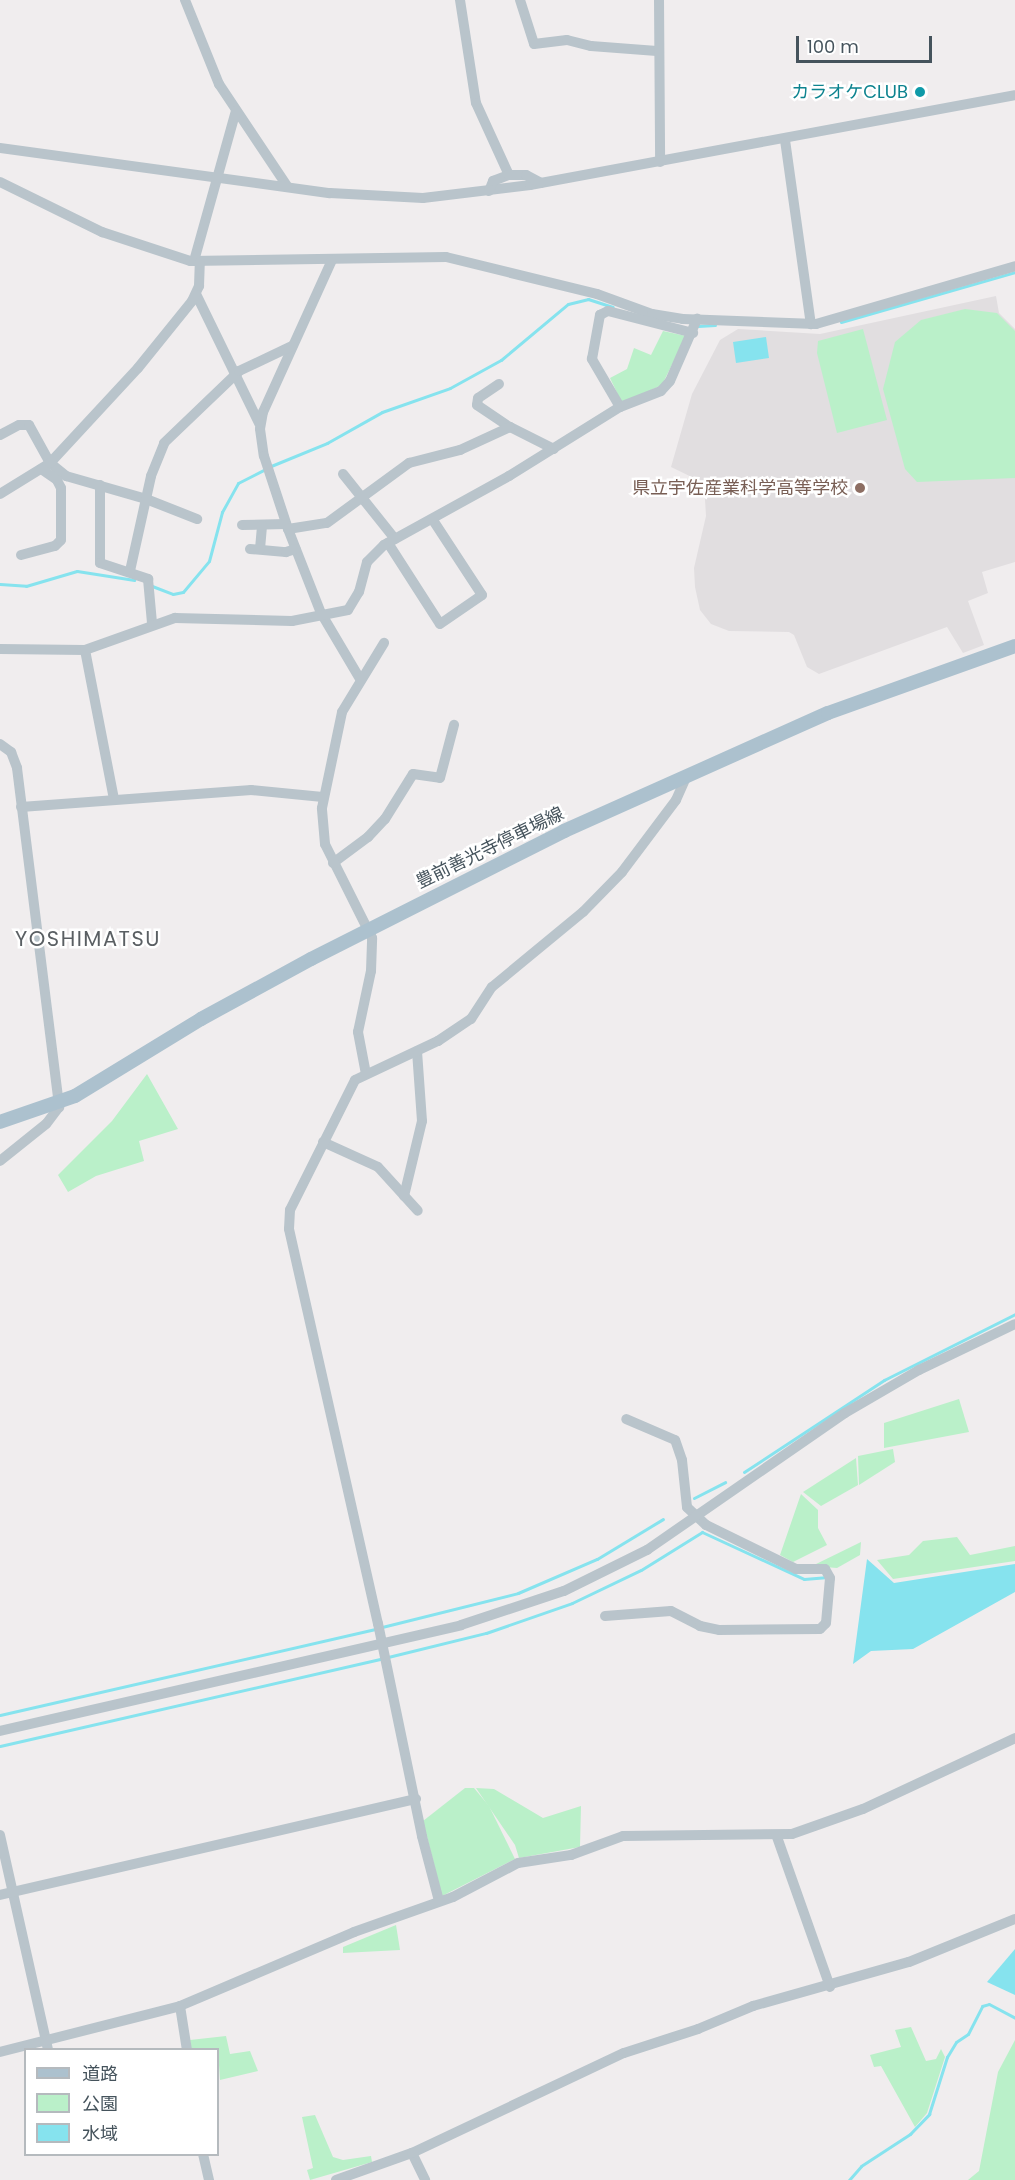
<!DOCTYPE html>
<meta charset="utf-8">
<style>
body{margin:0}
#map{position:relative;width:1015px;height:2180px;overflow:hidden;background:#f0edee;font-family:Poppins,"Noto Sans JP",sans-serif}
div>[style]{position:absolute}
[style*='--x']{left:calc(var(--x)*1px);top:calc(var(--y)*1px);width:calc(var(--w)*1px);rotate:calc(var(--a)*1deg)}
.education>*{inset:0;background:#e1dee0}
.green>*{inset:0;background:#baf0c9}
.water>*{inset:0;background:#86e3ee}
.stream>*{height:3px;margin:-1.5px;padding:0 1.5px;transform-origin:1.5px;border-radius:1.5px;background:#86e3ee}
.minor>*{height:10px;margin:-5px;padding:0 5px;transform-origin:5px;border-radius:5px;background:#b9c4cb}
.major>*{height:14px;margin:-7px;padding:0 7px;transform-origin:7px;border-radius:7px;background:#acc1ce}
.dots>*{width:16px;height:16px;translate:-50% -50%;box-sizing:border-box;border:3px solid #fff;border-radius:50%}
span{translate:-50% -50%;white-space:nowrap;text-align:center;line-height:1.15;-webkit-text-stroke:5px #fff;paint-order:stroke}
.culture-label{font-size:18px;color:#0d838f}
.right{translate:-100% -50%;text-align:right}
.education-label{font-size:18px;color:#785e54}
.street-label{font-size:18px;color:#45535c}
.quarter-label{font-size:21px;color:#5a5f63;letter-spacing:1.5px}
.legend{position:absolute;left:24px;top:2048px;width:195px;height:108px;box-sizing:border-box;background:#fff;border:2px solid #b5babe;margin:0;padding:8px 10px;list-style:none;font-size:18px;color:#45535c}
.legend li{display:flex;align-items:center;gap:12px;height:30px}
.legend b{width:30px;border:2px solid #b5babe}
.scale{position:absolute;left:796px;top:36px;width:136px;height:27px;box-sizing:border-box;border:3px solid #45535c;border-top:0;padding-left:8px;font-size:18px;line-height:21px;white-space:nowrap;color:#45535c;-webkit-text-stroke:4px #fff;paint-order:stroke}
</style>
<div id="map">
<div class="education">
<i style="clip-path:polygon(996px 296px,999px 313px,1015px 329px,1015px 562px,982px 572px,988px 593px,968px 601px,984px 645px,963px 653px,947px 627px,819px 674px,807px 667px,794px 635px,789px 632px,729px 631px,711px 624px,700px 610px,695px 587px,694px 568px,706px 516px,704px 483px,671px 467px,692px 394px,720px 340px,738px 329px,820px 334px)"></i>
</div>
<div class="green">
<i style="clip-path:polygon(965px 309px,997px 313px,1015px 331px,1015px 478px,917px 482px,905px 469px,883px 389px,895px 342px,921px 320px)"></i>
<i style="clip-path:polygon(863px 329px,887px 420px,837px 433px,817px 353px,818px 341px)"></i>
<i style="clip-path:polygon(663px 331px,686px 336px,662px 385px,622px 403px,610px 378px,627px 369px,634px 348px,651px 355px)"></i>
<i style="clip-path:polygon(147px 1074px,178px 1129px,139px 1141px,144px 1161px,96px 1176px,68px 1192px,58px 1175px,112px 1121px)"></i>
<i style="clip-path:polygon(959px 1399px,969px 1432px,884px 1448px,884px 1423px)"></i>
<i style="clip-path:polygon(893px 1449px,895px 1462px,859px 1485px,858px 1456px)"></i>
<i style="clip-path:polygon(856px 1458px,858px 1485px,821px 1506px,803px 1492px)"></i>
<i style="clip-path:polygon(801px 1494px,818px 1510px,818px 1528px,827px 1545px,793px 1562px,780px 1555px)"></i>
<i style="clip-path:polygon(957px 1537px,970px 1555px,1015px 1546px,1015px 1561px,893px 1579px,877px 1560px,909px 1555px,923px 1541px)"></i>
<i style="clip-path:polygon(861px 1542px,860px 1555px,837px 1568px,812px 1566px)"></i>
<i style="clip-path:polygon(465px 1788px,474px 1788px,489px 1806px,515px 1859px,442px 1896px,423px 1821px)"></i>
<i style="clip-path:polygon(476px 1788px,494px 1789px,543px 1818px,581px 1806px,580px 1847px,519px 1858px,515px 1845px)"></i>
<i style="clip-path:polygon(396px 1925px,400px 1950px,343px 1953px,343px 1947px)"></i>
<i style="clip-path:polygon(911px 2027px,926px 2061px,936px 2059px,941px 2049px,945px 2057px,927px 2113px,915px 2127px,881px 2066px,874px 2067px,870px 2055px,901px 2047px,895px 2030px)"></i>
<i style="clip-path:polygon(226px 2036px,230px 2054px,250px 2051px,258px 2071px,220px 2080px,218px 2050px,191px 2049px,190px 2040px)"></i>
<i style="clip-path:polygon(1015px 2040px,1015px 2180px,968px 2180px,979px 2171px,998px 2072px)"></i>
<i style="clip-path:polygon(315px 2115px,333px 2157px,343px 2160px,371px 2156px,372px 2162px,310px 2180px,307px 2170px,313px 2168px,302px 2117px)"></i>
</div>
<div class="water">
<i style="clip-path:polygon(766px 337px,769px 358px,736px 363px,733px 342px)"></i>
<i style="clip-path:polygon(867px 1559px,894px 1583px,1015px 1564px,1015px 1592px,913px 1649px,871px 1651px,853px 1664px)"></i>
<i style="clip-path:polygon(1015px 1949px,1015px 1995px,987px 1982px)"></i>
</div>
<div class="stream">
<i style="--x:841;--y:322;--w:181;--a:-16"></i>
<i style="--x:698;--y:326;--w:17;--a:-3"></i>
<i style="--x:271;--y:466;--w:61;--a:-22.3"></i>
<i style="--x:327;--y:443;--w:63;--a:-29.4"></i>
<i style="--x:382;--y:412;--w:72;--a:-19.4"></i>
<i style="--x:450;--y:388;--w:58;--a:-28.8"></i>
<i style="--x:501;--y:360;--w:87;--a:-39.9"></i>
<i style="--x:568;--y:304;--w:21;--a:-14"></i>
<i style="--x:588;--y:299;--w:26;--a:18"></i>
<i style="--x:0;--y:584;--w:26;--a:4"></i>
<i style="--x:26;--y:586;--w:53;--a:-16.4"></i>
<i style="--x:77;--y:571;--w:58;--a:9"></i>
<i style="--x:152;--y:586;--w:22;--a:21"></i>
<i style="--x:173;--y:594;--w:10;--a:-11"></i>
<i style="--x:183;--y:592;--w:40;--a:-50"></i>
<i style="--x:209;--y:561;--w:51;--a:-75.1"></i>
<i style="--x:222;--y:512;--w:33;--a:-61"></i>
<i style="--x:238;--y:483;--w:30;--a:-27"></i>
<i style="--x:744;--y:1472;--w:168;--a:-33.3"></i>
<i style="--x:884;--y:1380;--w:147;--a:-26.7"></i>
<i style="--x:694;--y:1498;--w:35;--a:-27"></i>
<i style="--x:382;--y:1627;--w:140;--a:-14"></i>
<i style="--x:518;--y:1593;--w:86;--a:-23.3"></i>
<i style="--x:597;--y:1559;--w:77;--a:-31.2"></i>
<i style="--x:388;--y:1657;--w:101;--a:-13.8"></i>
<i style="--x:486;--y:1633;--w:91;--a:-19.2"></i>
<i style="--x:572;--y:1603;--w:76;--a:-25.6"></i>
<i style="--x:641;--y:1570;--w:72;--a:-31.9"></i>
<i style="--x:702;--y:1532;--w:112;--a:24.7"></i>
<i style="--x:804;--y:1579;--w:21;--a:-5"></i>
<i style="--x:0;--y:1715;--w:385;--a:-12.9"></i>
<i style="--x:0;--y:1746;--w:391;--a:-12.9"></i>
<i style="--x:849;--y:2180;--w:18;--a:-49"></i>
<i style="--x:861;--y:2166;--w:59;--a:-33.1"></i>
<i style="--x:910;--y:2134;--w:28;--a:-46"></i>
<i style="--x:929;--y:2114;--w:60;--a:-72.5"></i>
<i style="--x:947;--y:2057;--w:17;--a:-59"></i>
<i style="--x:956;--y:2042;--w:14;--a:-34"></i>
<i style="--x:968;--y:2034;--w:31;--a:-63"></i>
<i style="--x:982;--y:2006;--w:7;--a:-16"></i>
<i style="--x:989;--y:2004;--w:30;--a:28"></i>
</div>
<div class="minor">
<i style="--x:185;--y:0;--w:91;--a:68"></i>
<i style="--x:219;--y:84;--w:123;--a:56.3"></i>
<i style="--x:460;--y:0;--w:104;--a:81.2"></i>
<i style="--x:476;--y:103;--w:79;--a:65.4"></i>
<i style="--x:520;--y:0;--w:46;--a:72.3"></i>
<i style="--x:534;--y:44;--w:33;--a:-7"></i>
<i style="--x:567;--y:40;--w:25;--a:14"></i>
<i style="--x:591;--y:46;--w:66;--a:4.3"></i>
<i style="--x:659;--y:0;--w:162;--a:89.6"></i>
<i style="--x:785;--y:140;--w:186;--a:82"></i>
<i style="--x:0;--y:148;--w:333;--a:7.8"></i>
<i style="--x:330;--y:193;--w:93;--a:3.1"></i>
<i style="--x:423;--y:198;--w:108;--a:-6.9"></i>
<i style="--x:530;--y:185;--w:493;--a:-10.5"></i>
<i style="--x:0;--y:182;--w:114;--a:26.1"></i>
<i style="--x:102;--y:232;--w:93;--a:18.2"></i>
<i style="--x:190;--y:261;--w:256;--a:-0.9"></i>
<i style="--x:446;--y:257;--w:155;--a:13.8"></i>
<i style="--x:597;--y:294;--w:59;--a:20"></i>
<i style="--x:652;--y:314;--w:31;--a:9"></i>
<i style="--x:683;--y:319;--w:133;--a:2.2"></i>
<i style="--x:816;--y:324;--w:207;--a:-16.2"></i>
<i style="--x:489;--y:191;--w:11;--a:-68"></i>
<i style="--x:493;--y:181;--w:17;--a:-21"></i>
<i style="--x:509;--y:175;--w:17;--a:0"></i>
<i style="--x:526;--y:175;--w:17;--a:28"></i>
<i style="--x:332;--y:260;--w:167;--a:114.4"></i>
<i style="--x:263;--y:412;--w:17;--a:100"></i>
<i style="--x:260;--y:429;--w:27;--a:82"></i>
<i style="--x:264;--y:456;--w:77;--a:71.8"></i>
<i style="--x:288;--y:529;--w:90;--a:68.6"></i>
<i style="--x:321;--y:613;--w:77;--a:59.4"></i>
<i style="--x:194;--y:261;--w:156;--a:-74.4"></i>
<i style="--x:196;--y:294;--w:144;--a:64"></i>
<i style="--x:499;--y:384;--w:25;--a:146"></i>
<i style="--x:478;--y:398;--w:7;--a:98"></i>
<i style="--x:477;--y:405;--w:40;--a:34"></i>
<i style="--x:510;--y:427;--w:49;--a:26.6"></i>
<i style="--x:620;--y:407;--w:56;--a:-120.3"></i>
<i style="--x:592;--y:359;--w:45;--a:-79.7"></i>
<i style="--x:600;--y:315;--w:9;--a:-27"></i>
<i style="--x:608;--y:311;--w:88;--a:14.5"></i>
<i style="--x:0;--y:435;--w:21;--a:-28"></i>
<i style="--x:19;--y:425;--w:10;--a:0"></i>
<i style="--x:29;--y:425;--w:43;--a:61.1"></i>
<i style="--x:50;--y:463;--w:21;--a:39"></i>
<i style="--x:66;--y:476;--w:83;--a:16"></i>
<i style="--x:146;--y:499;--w:55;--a:21.4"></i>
<i style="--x:343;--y:474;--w:83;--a:51.3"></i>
<i style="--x:100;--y:485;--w:78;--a:90"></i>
<i style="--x:100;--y:563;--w:51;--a:18.4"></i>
<i style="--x:148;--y:579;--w:44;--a:84.8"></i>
<i style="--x:0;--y:494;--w:59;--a:-31.8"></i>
<i style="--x:50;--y:463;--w:129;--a:-47.2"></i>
<i style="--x:138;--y:368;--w:86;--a:-51.1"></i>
<i style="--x:192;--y:301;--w:17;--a:-65"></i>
<i style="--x:199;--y:286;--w:24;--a:-88"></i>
<i style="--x:242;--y:525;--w:44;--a:-1.3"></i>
<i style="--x:288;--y:529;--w:39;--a:-9"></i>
<i style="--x:327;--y:523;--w:102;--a:-36.2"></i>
<i style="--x:409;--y:463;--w:53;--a:-14.3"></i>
<i style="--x:460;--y:450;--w:55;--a:-24.7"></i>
<i style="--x:388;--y:543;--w:96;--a:57.3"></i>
<i style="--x:440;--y:624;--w:51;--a:-34.6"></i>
<i style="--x:482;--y:595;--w:90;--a:-123.2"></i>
<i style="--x:250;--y:549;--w:36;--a:5"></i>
<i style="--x:286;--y:552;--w:10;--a:-17"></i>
<i style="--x:260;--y:549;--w:24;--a:-85"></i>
<i style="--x:21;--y:555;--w:35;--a:-15"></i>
<i style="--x:55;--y:546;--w:8;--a:-45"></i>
<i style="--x:61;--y:540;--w:52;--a:-90"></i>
<i style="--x:61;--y:488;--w:9;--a:-117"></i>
<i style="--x:57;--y:480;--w:19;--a:-145"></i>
<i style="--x:130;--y:571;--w:97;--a:-77.5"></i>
<i style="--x:151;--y:476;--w:35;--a:-68"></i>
<i style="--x:164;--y:443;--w:104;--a:-43.8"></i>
<i style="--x:239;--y:371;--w:59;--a:-25.3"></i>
<i style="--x:0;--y:649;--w:85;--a:0.7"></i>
<i style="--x:85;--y:650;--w:96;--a:-19.6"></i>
<i style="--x:175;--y:618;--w:117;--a:1.5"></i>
<i style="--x:292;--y:621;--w:57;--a:-11.1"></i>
<i style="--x:348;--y:610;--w:21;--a:-59"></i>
<i style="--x:359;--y:592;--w:31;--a:-75"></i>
<i style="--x:367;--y:562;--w:24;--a:-45"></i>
<i style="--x:384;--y:545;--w:143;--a:-28.9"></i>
<i style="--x:509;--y:476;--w:131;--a:-31.9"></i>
<i style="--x:620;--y:407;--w:44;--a:-21.3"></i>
<i style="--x:661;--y:391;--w:13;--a:-48"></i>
<i style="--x:670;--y:381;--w:68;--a:-66.5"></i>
<i style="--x:85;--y:650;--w:152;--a:79"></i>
<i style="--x:0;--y:744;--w:14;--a:36"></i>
<i style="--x:11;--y:752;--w:17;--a:69"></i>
<i style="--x:17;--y:768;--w:342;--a:82.9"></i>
<i style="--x:59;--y:1107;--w:21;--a:127"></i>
<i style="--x:46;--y:1124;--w:59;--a:141.2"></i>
<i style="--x:21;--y:807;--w:231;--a:-4.2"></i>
<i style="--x:251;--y:790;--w:72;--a:5.6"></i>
<i style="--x:333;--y:863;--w:44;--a:-36.6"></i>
<i style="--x:368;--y:837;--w:25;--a:-47"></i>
<i style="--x:385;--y:819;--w:53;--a:-58.1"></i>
<i style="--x:413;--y:774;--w:27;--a:8"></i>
<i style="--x:440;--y:778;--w:55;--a:-75.2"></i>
<i style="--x:366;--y:1074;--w:43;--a:-100.8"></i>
<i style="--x:358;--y:1032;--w:62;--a:-78"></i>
<i style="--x:371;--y:971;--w:33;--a:-88"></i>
<i style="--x:372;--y:938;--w:105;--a:-116.6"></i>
<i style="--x:325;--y:844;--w:36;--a:-95"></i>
<i style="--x:322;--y:808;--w:98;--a:-78.2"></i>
<i style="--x:342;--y:712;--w:81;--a:-58.7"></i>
<i style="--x:323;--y:1142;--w:60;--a:24.4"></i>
<i style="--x:378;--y:1167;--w:59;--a:47.7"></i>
<i style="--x:404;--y:1196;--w:77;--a:-76.5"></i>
<i style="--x:422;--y:1121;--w:70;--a:-94.1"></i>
<i style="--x:605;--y:1616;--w:66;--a:-4.3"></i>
<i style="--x:671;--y:1611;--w:33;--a:27"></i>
<i style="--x:700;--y:1626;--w:19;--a:12"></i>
<i style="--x:719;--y:1630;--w:101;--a:-0.6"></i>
<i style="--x:820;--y:1629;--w:8;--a:-45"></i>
<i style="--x:826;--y:1623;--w:45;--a:-84.9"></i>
<i style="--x:830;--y:1578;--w:10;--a:-119"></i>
<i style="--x:825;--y:1569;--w:29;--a:180"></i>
<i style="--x:796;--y:1569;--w:100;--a:-153.9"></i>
<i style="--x:706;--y:1525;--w:26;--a:-137"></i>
<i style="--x:687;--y:1507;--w:47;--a:-96.1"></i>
<i style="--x:682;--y:1460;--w:21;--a:-109"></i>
<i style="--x:675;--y:1440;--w:53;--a:-156.8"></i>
<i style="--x:0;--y:1731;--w:473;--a:-12.9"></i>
<i style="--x:461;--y:1625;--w:108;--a:-18.3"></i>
<i style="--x:564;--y:1591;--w:93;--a:-26.3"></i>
<i style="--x:647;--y:1550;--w:241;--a:-34.7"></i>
<i style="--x:845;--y:1413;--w:86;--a:-30.2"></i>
<i style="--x:919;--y:1370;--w:106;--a:-25.6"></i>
<i style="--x:0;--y:1835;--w:220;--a:77.4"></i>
<i style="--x:777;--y:1837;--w:159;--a:70.5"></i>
<i style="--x:0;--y:1895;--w:427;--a:-13"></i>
<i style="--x:439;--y:1901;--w:67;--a:-104.7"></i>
<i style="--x:422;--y:1836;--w:217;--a:-101.7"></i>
<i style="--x:378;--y:1624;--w:405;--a:-102.7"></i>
<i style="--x:289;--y:1229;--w:19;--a:-87"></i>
<i style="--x:290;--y:1210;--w:145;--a:-63.4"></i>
<i style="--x:355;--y:1080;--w:92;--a:-25.2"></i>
<i style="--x:438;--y:1041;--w:40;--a:-34"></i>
<i style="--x:471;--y:1019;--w:38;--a:-57"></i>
<i style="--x:492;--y:987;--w:118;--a:-39.5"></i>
<i style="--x:583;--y:912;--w:56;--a:-45.7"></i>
<i style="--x:622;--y:872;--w:90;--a:-53.1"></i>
<i style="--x:676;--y:800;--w:27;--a:-66"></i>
<i style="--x:180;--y:2006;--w:45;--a:81"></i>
<i style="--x:0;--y:2052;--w:186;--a:-14.3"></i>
<i style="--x:180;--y:2006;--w:189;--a:-23"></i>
<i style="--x:354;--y:1932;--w:105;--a:-19.5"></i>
<i style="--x:453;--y:1897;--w:73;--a:-27.6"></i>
<i style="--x:518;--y:1863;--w:54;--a:-8.6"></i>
<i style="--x:571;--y:1855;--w:55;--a:-20.1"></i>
<i style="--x:623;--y:1836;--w:169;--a:-0.7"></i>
<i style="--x:792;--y:1834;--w:75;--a:-19.4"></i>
<i style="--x:863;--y:1809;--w:168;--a:-25"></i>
<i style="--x:412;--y:2153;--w:30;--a:64"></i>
<i style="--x:203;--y:2154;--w:27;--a:77"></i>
<i style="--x:336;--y:2180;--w:81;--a:-19.6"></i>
<i style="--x:412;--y:2153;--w:234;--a:-25.3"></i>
<i style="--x:624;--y:2053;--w:78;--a:-18"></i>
<i style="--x:698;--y:2029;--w:60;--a:-22.7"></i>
<i style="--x:753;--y:2006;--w:162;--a:-15.8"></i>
<i style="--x:909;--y:1962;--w:114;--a:-22.1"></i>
</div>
<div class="major">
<i style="--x:0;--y:1122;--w:79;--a:-19.1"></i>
<i style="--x:75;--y:1096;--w:148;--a:-31.4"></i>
<i style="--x:201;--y:1019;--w:125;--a:-28.6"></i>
<i style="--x:311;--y:959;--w:284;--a:-26.8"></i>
<i style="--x:564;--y:831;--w:289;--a:-24.1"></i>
<i style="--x:828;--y:713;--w:199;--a:-19.7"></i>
</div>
<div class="dots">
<i style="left:920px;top:92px;background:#0f9aa8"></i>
<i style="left:860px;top:488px;background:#8d6e63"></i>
</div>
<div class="culture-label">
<span class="right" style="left:908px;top:92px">カラオケCLUB</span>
</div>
<div class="education-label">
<span class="right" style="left:848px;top:488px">県立宇佐産業科学高等学校</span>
</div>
<div class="street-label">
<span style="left:490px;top:848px;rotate:-26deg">豊前善光寺停車場線</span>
</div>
<div class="quarter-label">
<span style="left:88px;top:939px">YOSHIMATSU</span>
</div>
<ul class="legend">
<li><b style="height:8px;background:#acc1ce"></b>道路</li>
<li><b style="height:16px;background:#baf0c9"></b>公園</li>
<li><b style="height:16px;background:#86e3ee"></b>水域</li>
</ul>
<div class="scale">100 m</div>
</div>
